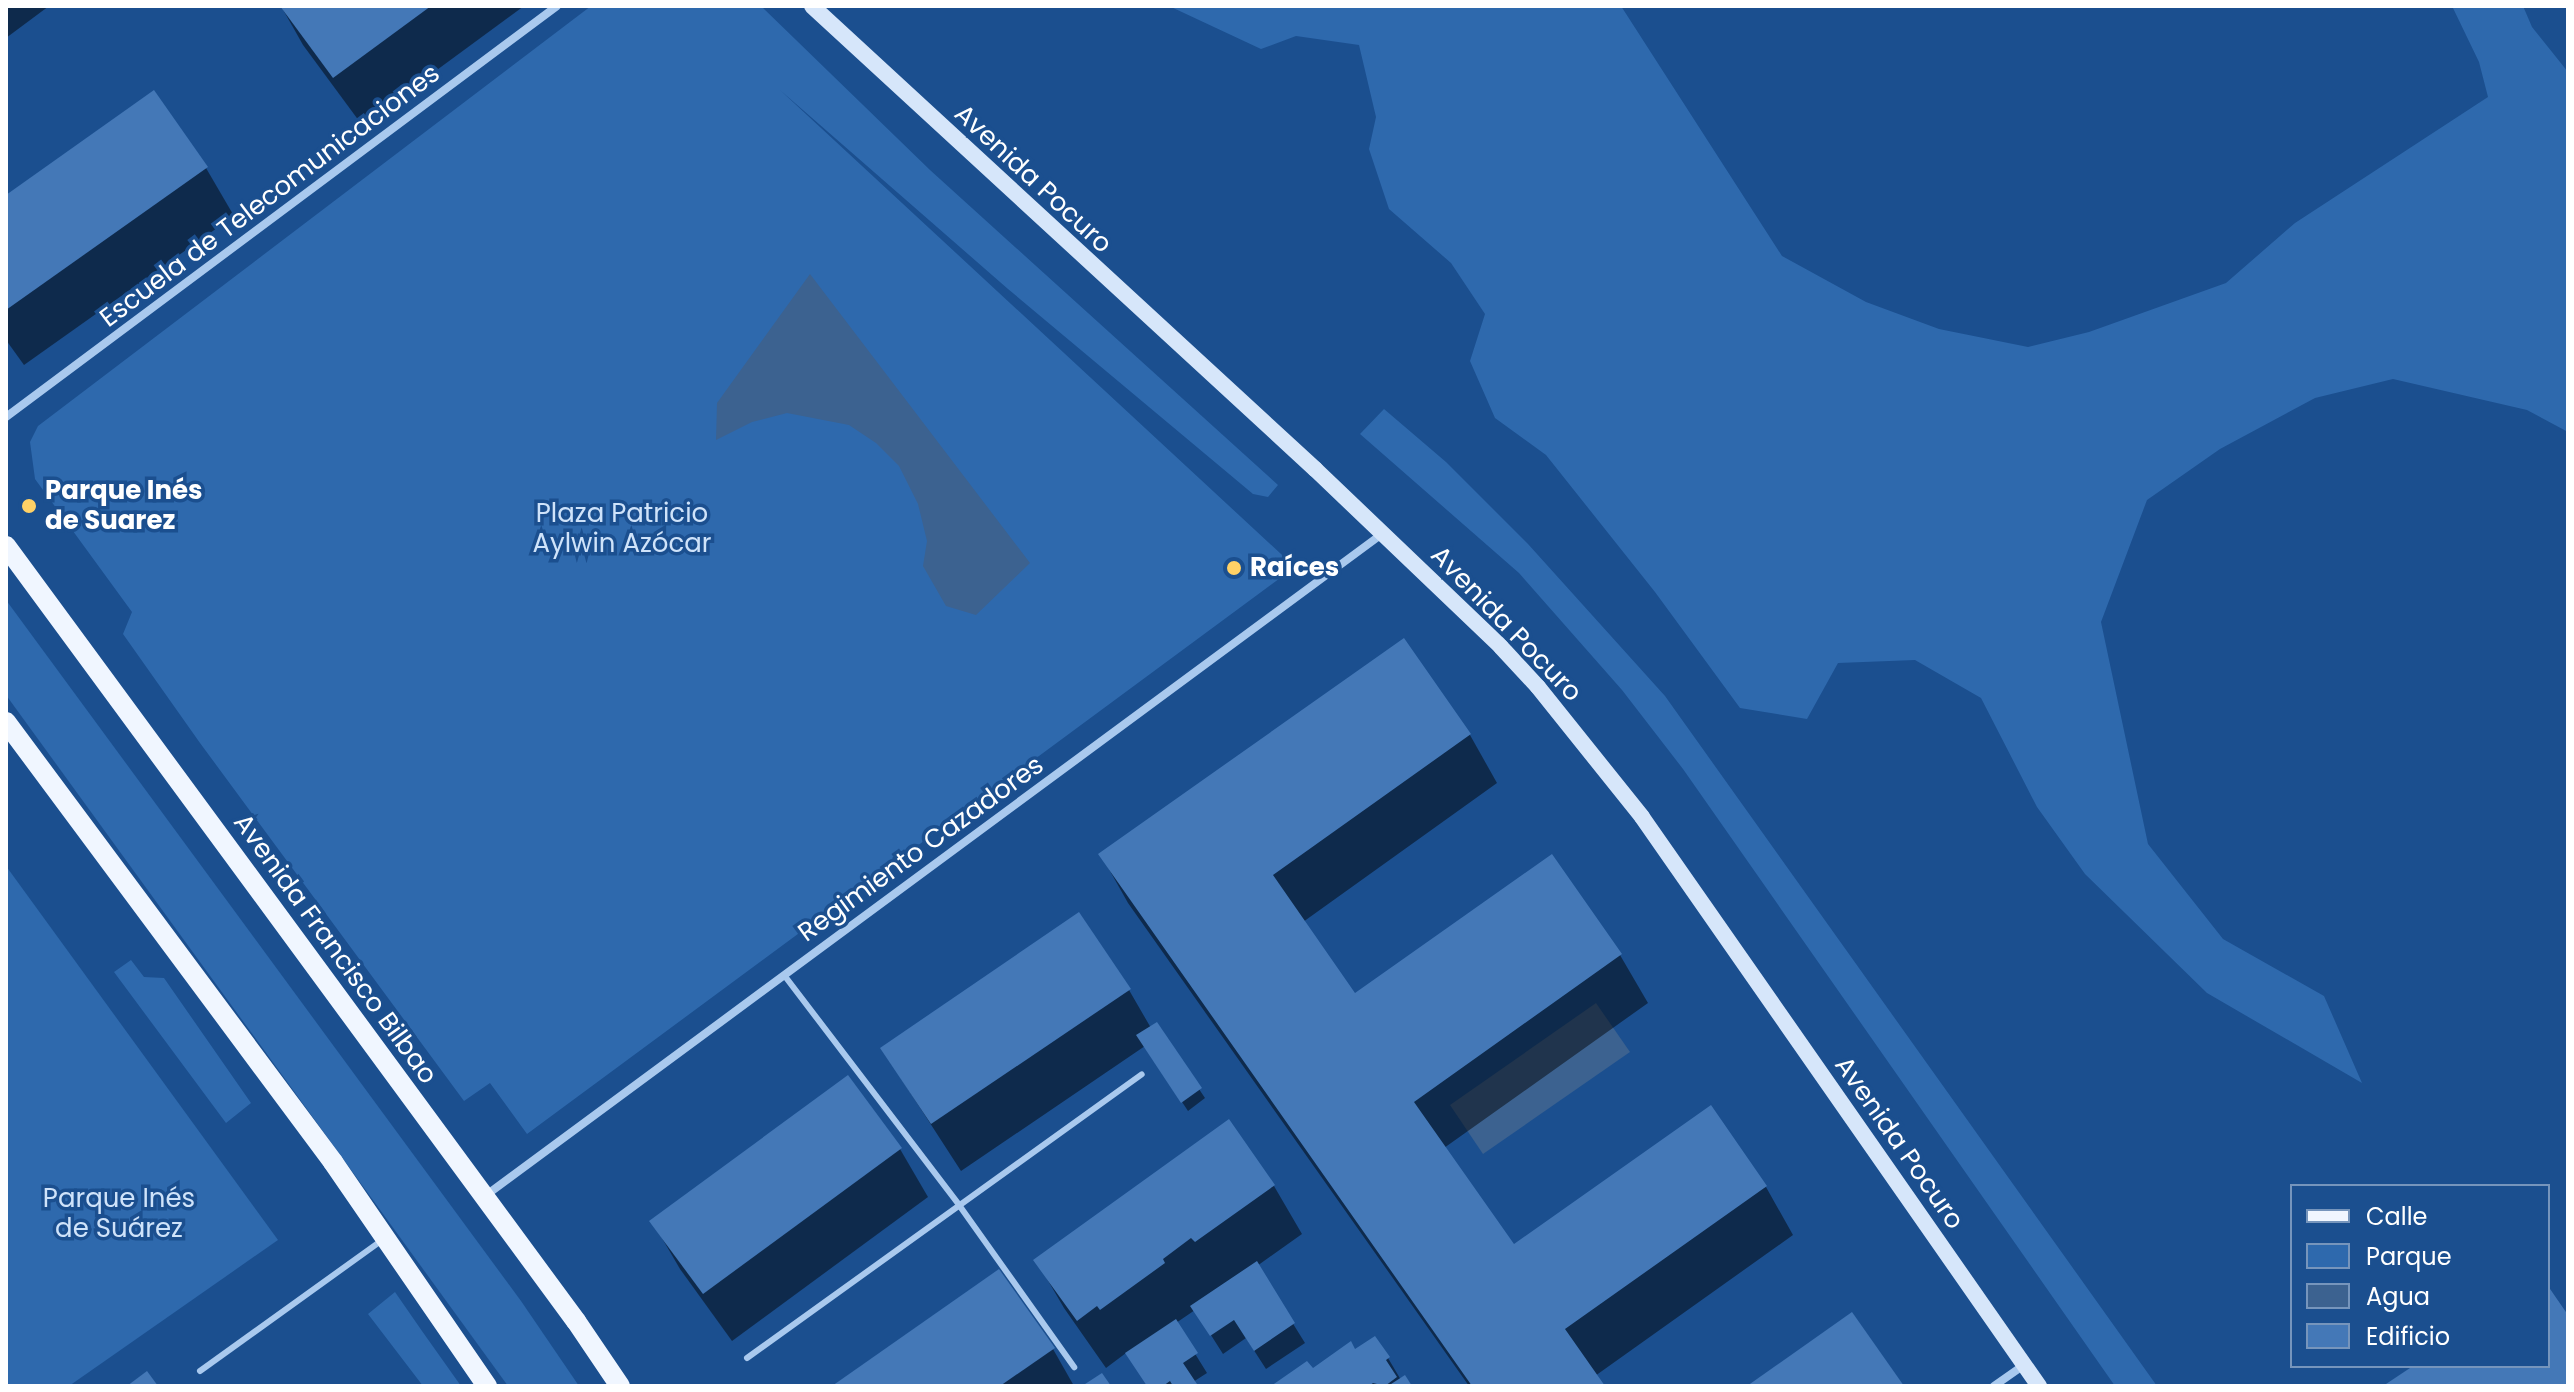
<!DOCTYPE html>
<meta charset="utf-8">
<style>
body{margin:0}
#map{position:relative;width:2574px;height:1392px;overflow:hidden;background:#1b4f8f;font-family:Poppins,sans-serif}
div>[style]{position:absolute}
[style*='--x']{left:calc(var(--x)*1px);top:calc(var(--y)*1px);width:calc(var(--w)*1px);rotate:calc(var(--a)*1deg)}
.green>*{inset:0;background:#2e69ad}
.water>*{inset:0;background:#3c6290}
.shadow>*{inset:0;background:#0007}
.building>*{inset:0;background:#4478b7}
.service>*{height:6px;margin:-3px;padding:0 3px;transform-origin:3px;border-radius:3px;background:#a9c9ee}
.minor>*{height:8px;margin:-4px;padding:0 4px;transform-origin:4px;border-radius:4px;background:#a9c9ee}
.secondary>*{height:16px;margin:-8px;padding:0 8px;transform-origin:8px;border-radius:8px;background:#d6e6fa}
.primary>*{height:20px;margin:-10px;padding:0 10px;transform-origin:10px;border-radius:10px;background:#f0f6ff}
.dots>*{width:22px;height:22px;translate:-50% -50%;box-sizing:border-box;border:4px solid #1b4f8f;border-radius:50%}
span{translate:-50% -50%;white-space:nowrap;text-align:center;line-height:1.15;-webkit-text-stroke:7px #1b4f8f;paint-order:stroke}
.street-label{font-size:26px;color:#fff}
.poi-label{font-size:26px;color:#fff;font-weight:700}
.left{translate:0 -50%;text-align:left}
.park-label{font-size:26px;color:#cfe3fa}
.frame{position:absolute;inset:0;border:8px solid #fff;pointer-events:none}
.legend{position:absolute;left:2290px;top:1184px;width:260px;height:184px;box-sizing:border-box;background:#1b4f8f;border:2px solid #7695bc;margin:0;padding:10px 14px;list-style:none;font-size:24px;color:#fff}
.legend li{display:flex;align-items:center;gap:16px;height:40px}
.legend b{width:40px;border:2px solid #7695bc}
</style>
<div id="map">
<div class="green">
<i style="clip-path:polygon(591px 6px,761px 6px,930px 170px,1278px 485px,1268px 497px,1253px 494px,1008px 289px,780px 90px,1295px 567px,527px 1134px,490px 1083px,464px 1101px,200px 743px,123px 634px,132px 612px,35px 479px,30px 442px,38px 426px)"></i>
<i style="clip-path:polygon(1169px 6px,1621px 6px,1782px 256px,1866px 302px,1939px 329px,2028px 347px,2089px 332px,2226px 283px,2295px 223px,2488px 97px,2479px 62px,2452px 6px,2523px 6px,2532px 27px,2568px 72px,2568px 432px,2527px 410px,2393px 379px,2315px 398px,2220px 449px,2147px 500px,2101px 622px,2148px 844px,2223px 939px,2324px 996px,2362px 1083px,2207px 993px,2085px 874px,2037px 807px,1981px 698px,1915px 660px,1838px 663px,1807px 719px,1740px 708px,1655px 592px,1546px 455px,1495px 418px,1470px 361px,1485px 314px,1451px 263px,1389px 209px,1369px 149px,1376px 117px,1359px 45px,1296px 36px,1261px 49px)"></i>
<i style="clip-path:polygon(1384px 409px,1446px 462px,1528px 544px,1665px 696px,2157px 1386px,2115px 1386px,1683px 769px,1622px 690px,1519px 573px,1360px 434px)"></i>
<i style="clip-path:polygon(6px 600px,521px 1301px,579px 1386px,508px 1386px,6px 695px)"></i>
<i style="clip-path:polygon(6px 866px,278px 1240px,69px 1386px,6px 1386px)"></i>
<i style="clip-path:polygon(131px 960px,144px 977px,164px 978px,251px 1103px,226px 1123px,114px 972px)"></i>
<i style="clip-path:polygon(395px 1292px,422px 1331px,461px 1386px,423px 1386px,368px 1314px)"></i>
</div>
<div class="water">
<i style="clip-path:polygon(810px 274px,1030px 563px,976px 615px,946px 606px,923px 566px,927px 541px,918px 504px,899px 466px,876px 443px,849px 425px,787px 413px,752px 422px,716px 440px,717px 403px)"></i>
<i style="clip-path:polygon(1596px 1003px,1630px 1052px,1483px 1154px,1450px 1105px)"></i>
</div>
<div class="shadow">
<i style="clip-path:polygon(6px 6px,49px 6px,6px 38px)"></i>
<i style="clip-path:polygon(281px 6px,524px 6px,362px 125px,303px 45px)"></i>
<i style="clip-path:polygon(206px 168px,234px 216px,24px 365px,6px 340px,6px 198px)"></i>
<i style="clip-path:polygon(1403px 641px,1470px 735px,1497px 783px,1303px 922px,1355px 996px,1552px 857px,1620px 955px,1648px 1003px,1444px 1148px,1514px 1247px,1766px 1187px,1793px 1235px,1595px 1376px,1602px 1386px,1469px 1386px,1128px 903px,1101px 855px)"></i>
<i style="clip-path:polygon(1129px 990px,1151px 1028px,1156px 1025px,1205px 1098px,1188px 1111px,1145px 1046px,961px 1171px,882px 1049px)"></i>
<i style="clip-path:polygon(900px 1149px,928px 1197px,732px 1341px,680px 1269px,652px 1221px)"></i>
<i style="clip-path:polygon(1274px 1186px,1302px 1234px,1257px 1266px,1305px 1343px,1266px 1369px,1246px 1338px,1223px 1354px,1195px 1310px,1176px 1323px,1207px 1373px,1193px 1382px,1196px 1386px,1148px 1386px,1126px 1353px,1106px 1368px,1064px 1308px,1036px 1260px)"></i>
<i style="clip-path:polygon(1053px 1349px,1074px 1386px,835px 1386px)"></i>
<i style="clip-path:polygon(1355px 1352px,1388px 1358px,1401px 1380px,1410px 1386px,1275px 1386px)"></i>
</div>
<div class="building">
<i style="clip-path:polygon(280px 6px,431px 6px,333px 78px)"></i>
<i style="clip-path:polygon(154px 90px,208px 167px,6px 310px,6px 195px)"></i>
<i style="clip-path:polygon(1404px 638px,1471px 734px,1273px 875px,1355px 993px,1552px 854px,1622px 954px,1414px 1102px,1514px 1244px,1711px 1105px,1767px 1186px,1565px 1329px,1605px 1386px,1472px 1386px,1098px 854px)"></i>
<i style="clip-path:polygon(1079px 912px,1131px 989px,931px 1124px,880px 1048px)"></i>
<i style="clip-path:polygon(1157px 1022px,1202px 1088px,1181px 1103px,1136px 1035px)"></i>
<i style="clip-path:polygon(848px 1075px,902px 1148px,703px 1294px,649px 1221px)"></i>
<i style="clip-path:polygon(1229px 1119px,1275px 1185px,1195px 1242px,1191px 1238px,1163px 1259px,1165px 1263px,1100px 1310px,1097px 1306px,1077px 1321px,1033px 1260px)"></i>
<i style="clip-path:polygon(1257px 1261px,1295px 1323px,1254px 1351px,1234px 1320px,1210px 1336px,1190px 1306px)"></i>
<i style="clip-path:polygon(999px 1269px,1055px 1348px,1000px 1386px,832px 1386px)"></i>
<i style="clip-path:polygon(2548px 1286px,2568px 1315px,2568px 1386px,2383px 1386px,2413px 1366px,2548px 1366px)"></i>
<i style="clip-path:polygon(1852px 1312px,1904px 1386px,1747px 1386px)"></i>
<i style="clip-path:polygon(1176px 1319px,1198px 1353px,1183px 1363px,1197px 1384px,1173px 1386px,1170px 1381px,1163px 1386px,1147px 1386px,1125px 1353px)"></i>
<i style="clip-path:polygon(1375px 1336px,1390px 1357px,1386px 1360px,1397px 1377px,1385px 1386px,1373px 1383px,1369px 1386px,1271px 1386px,1307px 1361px,1313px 1368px,1351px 1341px,1355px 1349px)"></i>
<i style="clip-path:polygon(147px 1371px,158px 1386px,127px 1386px)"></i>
<i style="clip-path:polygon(1102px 1373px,1111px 1386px,1082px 1386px)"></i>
<i style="clip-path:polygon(1405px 1375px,1412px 1386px,1388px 1386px)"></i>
</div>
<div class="service">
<i style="--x:784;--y:975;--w:289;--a:52.7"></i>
<i style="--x:959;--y:1205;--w:199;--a:54.6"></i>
<i style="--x:747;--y:1358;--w:486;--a:-35.7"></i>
<i style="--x:200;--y:1371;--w:223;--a:-35.7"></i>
</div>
<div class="minor">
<i style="--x:6;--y:417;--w:687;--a:-36.72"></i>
<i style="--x:485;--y:1196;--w:1115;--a:-36.43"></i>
<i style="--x:1994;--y:1386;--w:37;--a:-35"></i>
</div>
<div class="secondary">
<i style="--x:812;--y:6;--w:684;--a:42.63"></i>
<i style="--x:1315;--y:469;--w:257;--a:43.7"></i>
<i style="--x:1501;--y:647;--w:54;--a:47.2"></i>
<i style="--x:1538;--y:687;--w:166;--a:51.3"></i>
<i style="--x:1642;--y:817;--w:694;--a:55.1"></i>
</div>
<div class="primary">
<i style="--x:6;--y:546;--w:962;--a:53.67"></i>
<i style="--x:576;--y:1321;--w:78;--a:55.9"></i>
<i style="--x:6;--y:722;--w:548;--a:53.38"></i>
<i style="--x:333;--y:1162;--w:272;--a:55.5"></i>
</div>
<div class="dots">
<i style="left:29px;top:506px;background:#ffd166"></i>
<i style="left:1234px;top:568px;background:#ffd166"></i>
</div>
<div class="street-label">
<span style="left:1033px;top:179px;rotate:43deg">Avenida Pocuro</span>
<span style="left:270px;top:196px;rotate:-37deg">Escuela de Telecomunicaciones</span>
<span style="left:1506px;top:624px;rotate:46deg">Avenida Pocuro</span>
<span style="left:921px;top:849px;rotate:-36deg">Regimiento Cazadores</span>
<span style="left:335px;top:949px;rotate:54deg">Avenida Francisco Bilbao</span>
<span style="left:1899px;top:1143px;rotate:55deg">Avenida Pocuro</span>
</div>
<div class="poi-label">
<span class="left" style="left:45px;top:506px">Parque Inés<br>de Suarez</span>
<span class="left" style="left:1250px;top:568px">Raíces</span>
</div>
<div class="park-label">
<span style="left:622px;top:529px">Plaza Patricio<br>Aylwin Azócar</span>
<span style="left:119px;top:1214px">Parque Inés<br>de Suárez</span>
</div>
<div class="frame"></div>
<ul class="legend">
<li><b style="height:10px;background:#f0f6ff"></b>Calle</li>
<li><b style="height:22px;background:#2e69ad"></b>Parque</li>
<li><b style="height:22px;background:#3c6290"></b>Agua</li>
<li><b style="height:22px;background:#4478b7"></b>Edificio</li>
</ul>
</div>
